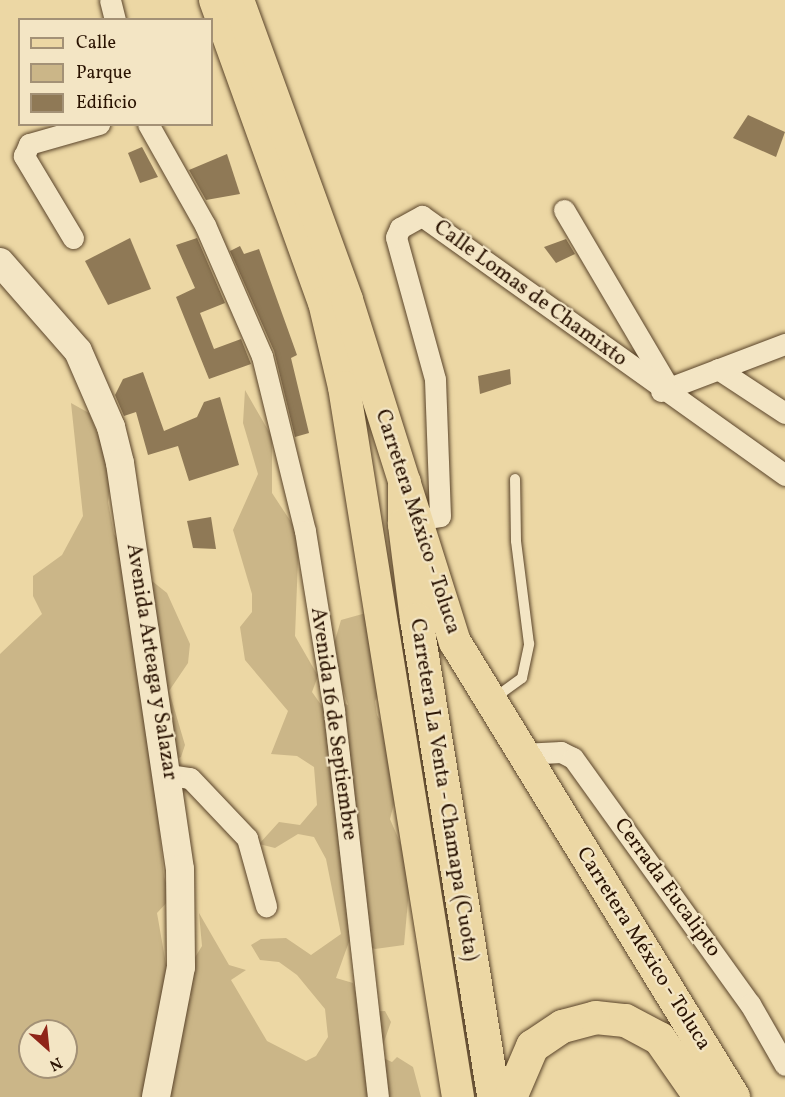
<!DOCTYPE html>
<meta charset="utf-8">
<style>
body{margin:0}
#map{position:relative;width:785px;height:1097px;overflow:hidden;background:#ecd7a4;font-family:Vollkorn,serif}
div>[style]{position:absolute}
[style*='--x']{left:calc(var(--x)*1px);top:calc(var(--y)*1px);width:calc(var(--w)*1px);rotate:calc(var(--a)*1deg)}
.green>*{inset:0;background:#cbb688}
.building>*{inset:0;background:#8f7956}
.roads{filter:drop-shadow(0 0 2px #5a442a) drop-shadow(0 0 2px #5a442a)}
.lane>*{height:10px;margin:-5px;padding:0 5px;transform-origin:5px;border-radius:5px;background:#f3e5c4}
.street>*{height:21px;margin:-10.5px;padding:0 10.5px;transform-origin:10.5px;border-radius:10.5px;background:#f3e5c4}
.secondary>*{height:28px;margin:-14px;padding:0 14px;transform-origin:14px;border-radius:14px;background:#f3e5c4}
.primary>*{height:32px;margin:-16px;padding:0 16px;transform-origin:16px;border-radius:16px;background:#ecd7a4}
.highway>*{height:33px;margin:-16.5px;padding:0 16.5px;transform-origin:16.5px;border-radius:16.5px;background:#ecd7a4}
span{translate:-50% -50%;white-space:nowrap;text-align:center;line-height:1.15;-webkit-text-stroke:4.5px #f3e5c4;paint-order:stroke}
.street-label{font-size:21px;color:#2a1302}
.legend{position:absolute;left:18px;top:18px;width:195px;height:108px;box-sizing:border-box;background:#f3e5c4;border:2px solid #a39176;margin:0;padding:8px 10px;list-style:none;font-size:18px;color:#2a1302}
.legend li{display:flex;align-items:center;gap:12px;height:30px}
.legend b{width:30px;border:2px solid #a39176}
.north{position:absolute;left:18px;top:1019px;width:60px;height:60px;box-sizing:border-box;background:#f3e5c4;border:2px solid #a39176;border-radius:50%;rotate:153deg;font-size:16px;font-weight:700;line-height:24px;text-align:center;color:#2a1302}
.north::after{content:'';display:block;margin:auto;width:21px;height:27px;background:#8f2418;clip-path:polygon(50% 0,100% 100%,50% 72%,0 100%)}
</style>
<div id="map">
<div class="green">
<i style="clip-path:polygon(evenodd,245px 390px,272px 437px,272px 493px,299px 534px,295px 636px,318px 676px,312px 692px,324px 709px,332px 699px,348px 705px,331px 654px,341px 620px,366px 613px,389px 676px,375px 701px,377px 715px,404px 764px,390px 819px,411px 868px,404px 945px,375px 949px,350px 939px,336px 978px,353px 983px,361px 1012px,385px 1011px,391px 1022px,379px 1056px,392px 1062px,397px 1057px,413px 1067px,421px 1097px,0 1097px,0 654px,42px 614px,33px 596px,33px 576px,62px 555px,83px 516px,71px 403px,89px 413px,112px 470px,108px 502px,114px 534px,142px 573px,167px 593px,190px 644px,188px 663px,169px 691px,185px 745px,181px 757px,153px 770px,164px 877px,171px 898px,157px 913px,177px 1027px,191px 997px,186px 972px,202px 946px,199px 913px,229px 965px,246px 970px,231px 980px,267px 1041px,306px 1061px,316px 1056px,328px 1037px,325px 1009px,297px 975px,279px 962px,260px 960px,251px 945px,261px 939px,286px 938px,311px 955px,341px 934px,326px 859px,314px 837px,298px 834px,275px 848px,259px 844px,279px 822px,300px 825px,317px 805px,314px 767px,297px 756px,271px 754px,288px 711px,245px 660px,240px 627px,252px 612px,252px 594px,233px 530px,258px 474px,243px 423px,245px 390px,30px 1031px,66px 1031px,66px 1067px,30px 1067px,30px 1031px)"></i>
</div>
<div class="building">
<i style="clip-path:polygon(748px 115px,785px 132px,776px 157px,733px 138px)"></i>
<i style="clip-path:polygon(142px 147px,158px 177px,140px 183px,128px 153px)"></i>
<i style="clip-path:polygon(227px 154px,240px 194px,206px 200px,189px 170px)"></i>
<i style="clip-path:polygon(130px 238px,151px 289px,108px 305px,85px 261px)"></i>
<i style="clip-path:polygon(197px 238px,225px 303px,200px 313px,214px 349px,241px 339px,251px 364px,209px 379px,176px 297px,195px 288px,176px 245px)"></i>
<i style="clip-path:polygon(566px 239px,575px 254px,556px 263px,544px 247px)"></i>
<i style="clip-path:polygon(240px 246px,244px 254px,259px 249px,283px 316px,297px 355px,291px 358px,309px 433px,295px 437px,274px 351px,230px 251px)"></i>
<i style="clip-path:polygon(510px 369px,511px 384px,480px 394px,478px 376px)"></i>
<i style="clip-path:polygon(143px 372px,164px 431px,197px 417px,204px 402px,220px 397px,239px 465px,189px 481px,178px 446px,148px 455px,136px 412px,124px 416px,115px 395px,123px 379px)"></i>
<i style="clip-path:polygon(211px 517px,216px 549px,193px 548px,187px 521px)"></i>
</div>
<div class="roads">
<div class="lane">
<i style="--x:493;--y:699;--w:36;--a:-36"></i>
<i style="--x:522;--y:678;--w:35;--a:-78"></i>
<i style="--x:529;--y:644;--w:104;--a:-97.2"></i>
<i style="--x:516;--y:541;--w:62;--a:-90.9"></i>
</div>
<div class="street">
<i style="--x:110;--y:0;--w:21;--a:76"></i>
<i style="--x:148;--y:124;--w:116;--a:60.6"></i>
<i style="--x:205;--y:225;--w:143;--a:66.5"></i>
<i style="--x:262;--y:356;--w:180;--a:76.2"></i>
<i style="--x:305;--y:531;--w:182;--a:80.8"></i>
<i style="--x:334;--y:711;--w:388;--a:83.5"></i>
<i style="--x:564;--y:210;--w:207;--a:59.5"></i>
<i style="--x:73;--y:238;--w:96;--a:-120.9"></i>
<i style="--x:24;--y:156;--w:13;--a:-67"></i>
<i style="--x:29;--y:144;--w:73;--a:-15.9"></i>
<i style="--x:718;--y:369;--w:80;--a:33.3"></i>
<i style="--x:661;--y:391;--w:133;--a:-20.8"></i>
<i style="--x:416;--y:520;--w:24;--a:-9"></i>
<i style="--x:440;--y:516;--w:137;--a:-92.1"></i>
<i style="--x:435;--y:379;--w:147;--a:-105.4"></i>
<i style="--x:396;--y:237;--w:10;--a:-66"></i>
<i style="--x:400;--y:228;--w:25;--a:-29"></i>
<i style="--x:422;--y:216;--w:446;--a:35.5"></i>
<i style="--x:522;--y:754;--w:39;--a:-3"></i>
<i style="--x:561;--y:752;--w:13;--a:27"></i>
<i style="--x:573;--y:758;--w:303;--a:54.3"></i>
<i style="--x:750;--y:1004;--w:70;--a:60.2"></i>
<i style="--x:170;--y:775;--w:20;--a:9"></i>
<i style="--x:190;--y:778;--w:83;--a:46.5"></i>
<i style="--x:247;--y:838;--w:71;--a:74.4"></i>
</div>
<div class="secondary">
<i style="--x:0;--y:262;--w:118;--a:48.8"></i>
<i style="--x:78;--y:351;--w:83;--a:66.5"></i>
<i style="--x:111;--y:427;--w:37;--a:76"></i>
<i style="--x:120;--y:463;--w:410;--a:81.6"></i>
<i style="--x:180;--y:869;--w:98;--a:89.4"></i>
<i style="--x:181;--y:967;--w:132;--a:100.9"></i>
</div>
<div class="primary">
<i style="--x:215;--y:0;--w:321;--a:70.2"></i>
<i style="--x:324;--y:302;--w:87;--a:76.8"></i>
<i style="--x:344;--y:387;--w:719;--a:80.88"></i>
<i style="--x:238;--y:0;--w:319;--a:70"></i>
<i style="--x:347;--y:300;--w:359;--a:72.5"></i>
<i style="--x:455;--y:642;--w:534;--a:58.48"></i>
</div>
<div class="highway">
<i style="--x:404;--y:482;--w:42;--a:90"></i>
<i style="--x:404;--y:524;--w:96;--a:82.8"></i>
<i style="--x:416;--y:619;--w:484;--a:80.8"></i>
<i style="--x:510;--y:1097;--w:56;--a:-66.7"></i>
<i style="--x:532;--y:1046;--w:36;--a:-34"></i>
<i style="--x:562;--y:1026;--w:34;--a:-15"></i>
<i style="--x:595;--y:1017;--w:30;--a:6"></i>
<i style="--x:625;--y:1020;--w:38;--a:28"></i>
<i style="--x:659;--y:1038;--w:72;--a:55.2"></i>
</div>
</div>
<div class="street-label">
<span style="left:530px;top:294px;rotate:36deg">Calle Lomas de Chamixto</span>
<span style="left:417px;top:522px;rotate:72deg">Carretera México - Toluca</span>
<span style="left:151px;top:662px;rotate:81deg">Avenida Arteaga y Salazar</span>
<span style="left:333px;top:724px;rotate:82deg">Avenida 16 de Septiembre</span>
<span style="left:443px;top:790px;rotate:81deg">Carretera La Venta - Chamapa (Cuota)</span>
<span style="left:667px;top:888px;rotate:54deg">Cerrada Eucalipto</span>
<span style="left:643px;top:949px;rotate:58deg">Carretera México - Toluca</span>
</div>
<ul class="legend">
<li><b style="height:8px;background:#ecd7a4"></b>Calle</li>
<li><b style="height:16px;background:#cbb688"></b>Parque</li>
<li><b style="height:16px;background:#8f7956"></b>Edificio</li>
</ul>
<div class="north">N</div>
</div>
